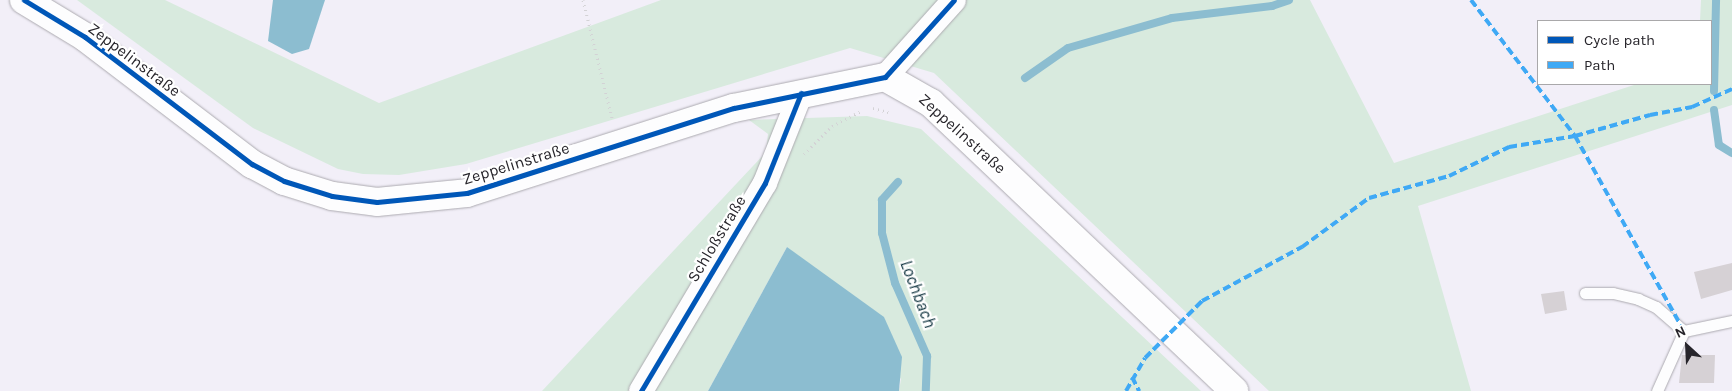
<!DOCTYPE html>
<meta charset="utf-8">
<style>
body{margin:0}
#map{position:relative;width:1732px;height:391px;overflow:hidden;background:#f2eff8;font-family:Karla,sans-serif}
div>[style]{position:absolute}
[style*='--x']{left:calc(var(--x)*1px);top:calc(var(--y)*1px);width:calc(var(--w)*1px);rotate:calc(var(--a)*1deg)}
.green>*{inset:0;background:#d8eade}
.water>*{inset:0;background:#8cbdd0}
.stream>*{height:8px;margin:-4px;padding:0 4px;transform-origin:4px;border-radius:4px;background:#8cbdd0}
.building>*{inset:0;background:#d6d1d5}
.path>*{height:3px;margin-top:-1.5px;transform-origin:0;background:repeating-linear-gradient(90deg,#d3d2d5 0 1px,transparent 0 5px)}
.roads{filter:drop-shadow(0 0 1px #acaab0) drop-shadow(0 0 1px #acaab0)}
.lane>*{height:11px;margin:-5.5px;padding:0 5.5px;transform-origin:5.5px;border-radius:5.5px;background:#fdfdfe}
.street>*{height:24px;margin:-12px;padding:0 12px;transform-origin:12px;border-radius:12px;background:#fdfdfe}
.secondary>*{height:28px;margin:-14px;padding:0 14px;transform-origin:14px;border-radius:14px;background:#fdfdfe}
.quiet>*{height:4px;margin-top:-2px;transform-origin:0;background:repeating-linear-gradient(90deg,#3fa9f5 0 8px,transparent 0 12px)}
.cycleway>*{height:5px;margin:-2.5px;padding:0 2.5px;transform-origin:2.5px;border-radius:2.5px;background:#0057b8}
span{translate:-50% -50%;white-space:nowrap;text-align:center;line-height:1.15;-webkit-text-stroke:4.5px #fff;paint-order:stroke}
.street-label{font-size:16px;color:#27252b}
.water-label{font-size:18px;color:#193b46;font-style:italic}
.legend{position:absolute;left:1537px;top:20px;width:175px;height:65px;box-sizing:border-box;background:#fff;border:1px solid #a9a8aa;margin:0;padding:6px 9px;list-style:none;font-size:15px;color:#27252b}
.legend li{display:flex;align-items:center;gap:10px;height:25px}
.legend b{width:25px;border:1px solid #a9a8aa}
.north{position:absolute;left:1662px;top:321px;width:50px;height:50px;-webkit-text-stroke:4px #fff;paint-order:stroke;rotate:335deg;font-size:14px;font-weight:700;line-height:20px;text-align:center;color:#27252b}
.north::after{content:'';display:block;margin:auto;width:18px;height:22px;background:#27252b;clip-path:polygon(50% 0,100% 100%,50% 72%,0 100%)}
</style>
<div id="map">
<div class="green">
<i style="clip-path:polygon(77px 0,165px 0,379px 103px,661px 0,1310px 0,1394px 163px,1637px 84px,1711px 84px,1711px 21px,1700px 21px,1701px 0,1732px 0,1732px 105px,1418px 206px,1471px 391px,1269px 391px,934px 73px,850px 48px,466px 164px,399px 175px,363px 174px,338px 169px,253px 128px)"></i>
<i style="clip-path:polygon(867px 116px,921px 129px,1201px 391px,899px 391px,901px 379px,787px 247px,708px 391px,542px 391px,766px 152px,768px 134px,749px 120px)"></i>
</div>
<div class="water">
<i style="clip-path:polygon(273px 0,325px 0,309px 49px,292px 54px,268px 41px)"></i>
<i style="clip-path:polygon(787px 247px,884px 317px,902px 357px,899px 391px,708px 391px)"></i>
</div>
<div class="stream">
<i style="--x:1025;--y:78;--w:52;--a:-34.9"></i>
<i style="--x:1068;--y:48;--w:108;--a:-16.1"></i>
<i style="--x:1172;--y:18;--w:101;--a:-6.8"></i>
<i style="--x:1272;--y:6;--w:18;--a:-19"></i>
<i style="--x:1714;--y:91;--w:91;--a:-88.7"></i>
<i style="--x:1714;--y:110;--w:35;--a:82"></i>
<i style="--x:1719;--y:145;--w:15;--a:32"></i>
<i style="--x:898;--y:182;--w:24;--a:132"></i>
<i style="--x:882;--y:200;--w:33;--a:90"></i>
<i style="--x:882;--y:233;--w:52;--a:75.4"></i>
<i style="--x:895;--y:283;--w:80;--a:66.3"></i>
<i style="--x:927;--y:356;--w:35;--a:92"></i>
</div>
<div class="building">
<i style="clip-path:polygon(1732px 263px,1732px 290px,1701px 299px,1694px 272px)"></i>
<i style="clip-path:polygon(1564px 291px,1567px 310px,1545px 314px,1541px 294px)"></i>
<i style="clip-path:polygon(1682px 355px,1715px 355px,1714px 383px,1679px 383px)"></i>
</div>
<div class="path">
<i style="--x:583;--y:0;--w:122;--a:76.2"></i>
<i style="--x:1473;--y:3;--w:4;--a:-56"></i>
<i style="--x:873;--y:108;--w:16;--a:15"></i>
<i style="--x:804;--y:154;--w:40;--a:-45"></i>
<i style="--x:832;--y:126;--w:31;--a:-27"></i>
</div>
<div class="roads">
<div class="lane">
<i style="--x:1585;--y:293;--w:28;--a:0"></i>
<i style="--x:1613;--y:293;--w:26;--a:13"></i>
<i style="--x:1638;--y:299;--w:20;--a:24"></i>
<i style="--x:1656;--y:307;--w:37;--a:41"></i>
<i style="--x:1657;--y:391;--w:66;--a:-65.8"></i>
<i style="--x:1684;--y:331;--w:49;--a:-11.8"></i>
</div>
<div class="street">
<i style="--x:885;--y:77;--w:103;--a:-48.1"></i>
<i style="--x:641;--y:391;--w:242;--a:-59.2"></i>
<i style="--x:765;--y:183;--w:97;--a:-68.2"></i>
</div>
<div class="secondary">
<i style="--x:24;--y:0;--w:71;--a:31.2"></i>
<i style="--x:85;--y:37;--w:210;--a:37.3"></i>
<i style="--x:252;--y:164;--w:36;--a:28"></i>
<i style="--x:284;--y:181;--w:50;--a:17.4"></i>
<i style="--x:332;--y:196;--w:45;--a:7.6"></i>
<i style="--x:377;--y:202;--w:90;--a:-5.7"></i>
<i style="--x:467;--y:193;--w:280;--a:-17.7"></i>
<i style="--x:734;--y:108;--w:154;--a:-11.6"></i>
<i style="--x:885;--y:77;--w:53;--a:29.5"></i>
<i style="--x:931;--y:103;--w:418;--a:43.5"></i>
</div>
</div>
<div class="quiet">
<i style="--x:1471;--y:0;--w:171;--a:52.6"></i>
<i style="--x:1575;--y:136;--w:223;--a:60.8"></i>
<i style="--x:1132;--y:377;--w:16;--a:63"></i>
<i style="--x:1126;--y:391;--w:38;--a:-60"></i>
<i style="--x:1145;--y:358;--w:81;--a:-45"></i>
<i style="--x:1202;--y:301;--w:114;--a:-28.4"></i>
<i style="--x:1302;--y:247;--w:83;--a:-36.2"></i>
<i style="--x:1369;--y:198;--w:83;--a:-15.4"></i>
<i style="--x:1449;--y:176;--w:67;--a:-25.8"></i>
<i style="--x:1509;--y:147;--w:67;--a:-9.5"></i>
<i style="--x:1575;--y:136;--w:78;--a:-15.6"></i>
<i style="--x:1650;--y:115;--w:43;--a:-10.8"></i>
<i style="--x:1692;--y:107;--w:44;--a:-24.2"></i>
</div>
<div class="cycleway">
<i style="--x:24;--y:0;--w:71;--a:31.2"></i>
<i style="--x:85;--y:37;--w:210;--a:37.3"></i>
<i style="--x:252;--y:164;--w:36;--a:28"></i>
<i style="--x:284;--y:181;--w:50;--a:17.4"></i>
<i style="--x:332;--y:196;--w:45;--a:7.6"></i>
<i style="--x:377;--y:202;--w:90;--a:-5.7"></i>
<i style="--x:467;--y:193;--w:280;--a:-17.7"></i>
<i style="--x:734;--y:108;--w:154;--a:-11.6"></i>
<i style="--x:885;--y:77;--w:103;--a:-48.1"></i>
<i style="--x:641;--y:391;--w:242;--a:-59.2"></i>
<i style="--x:765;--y:183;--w:97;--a:-68.2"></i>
</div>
<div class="street-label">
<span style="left:134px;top:60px;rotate:37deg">Zeppelinstraße</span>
<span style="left:962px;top:134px;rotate:42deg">Zeppelinstraße</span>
<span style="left:516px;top:164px;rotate:-17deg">Zeppelinstraße</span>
<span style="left:717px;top:239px;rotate:-59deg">Schloßstraße</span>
</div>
<div class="water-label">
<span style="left:918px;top:294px;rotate:69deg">Lochbach</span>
</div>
<ul class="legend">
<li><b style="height:6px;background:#0057b8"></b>Cycle path</li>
<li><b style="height:6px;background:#3fa9f5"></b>Path</li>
</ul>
<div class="north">N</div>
</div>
